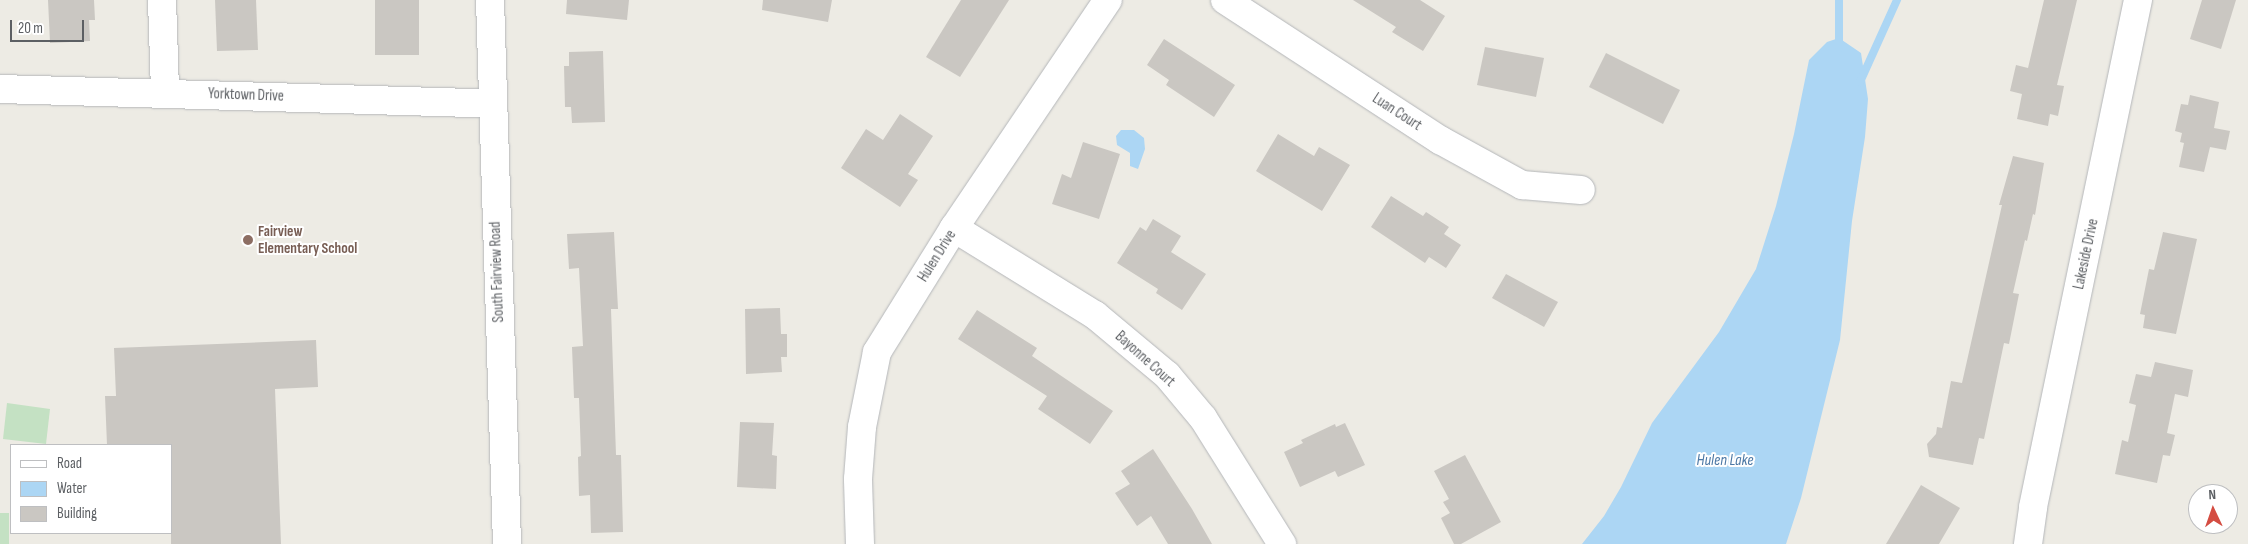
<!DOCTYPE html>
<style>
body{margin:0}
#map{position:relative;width:2248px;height:544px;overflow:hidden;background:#edebe4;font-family:"Sofia Sans Condensed",sans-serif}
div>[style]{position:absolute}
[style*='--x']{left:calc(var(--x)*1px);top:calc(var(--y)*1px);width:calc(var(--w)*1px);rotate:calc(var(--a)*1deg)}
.green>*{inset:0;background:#c4e1c3}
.water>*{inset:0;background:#acd6f4}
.stream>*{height:8px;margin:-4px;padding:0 4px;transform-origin:4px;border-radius:4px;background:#acd6f4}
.building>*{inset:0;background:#cac7c2}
.roads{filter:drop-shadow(0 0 1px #b4b6b9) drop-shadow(0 0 1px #b4b6b9)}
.street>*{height:28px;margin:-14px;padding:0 14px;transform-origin:14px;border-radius:14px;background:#fff}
.secondary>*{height:28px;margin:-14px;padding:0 14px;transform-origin:14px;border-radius:14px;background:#fff}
.dots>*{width:14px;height:14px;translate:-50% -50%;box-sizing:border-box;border:2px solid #fff;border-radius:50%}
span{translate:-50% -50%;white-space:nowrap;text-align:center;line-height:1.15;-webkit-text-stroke:4px #fff;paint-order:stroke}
.street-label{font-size:15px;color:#5c5f63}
.education-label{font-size:15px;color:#785e54;font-weight:700}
.left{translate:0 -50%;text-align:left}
.water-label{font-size:16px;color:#4c78a5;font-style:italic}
.legend{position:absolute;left:10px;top:444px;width:162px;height:90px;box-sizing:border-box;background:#fff;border:1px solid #bebfc1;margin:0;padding:6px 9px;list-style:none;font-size:15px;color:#5c5f63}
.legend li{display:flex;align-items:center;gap:10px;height:25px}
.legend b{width:25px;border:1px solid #bebfc1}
.north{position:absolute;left:2188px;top:484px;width:50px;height:50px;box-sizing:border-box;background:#fff;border:1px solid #bebfc1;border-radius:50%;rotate:357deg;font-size:14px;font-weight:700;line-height:20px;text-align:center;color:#5c5f63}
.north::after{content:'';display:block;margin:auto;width:18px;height:22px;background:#d44d42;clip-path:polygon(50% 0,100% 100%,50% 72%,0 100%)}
.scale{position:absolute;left:10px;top:20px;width:74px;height:22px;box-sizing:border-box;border:2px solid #5c5f63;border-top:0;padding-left:6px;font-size:15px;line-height:18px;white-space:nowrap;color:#5c5f63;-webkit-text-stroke:4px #fff;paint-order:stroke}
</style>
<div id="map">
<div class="green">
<i style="clip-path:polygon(7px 403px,50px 409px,46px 444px,3px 439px)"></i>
<i style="clip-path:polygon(0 513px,9px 513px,9px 544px,0 544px)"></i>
</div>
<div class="water">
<i style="clip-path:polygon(1839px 38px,1861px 53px,1868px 99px,1865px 137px,1852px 221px,1840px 340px,1801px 498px,1786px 544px,1582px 544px,1604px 516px,1621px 487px,1652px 423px,1719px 332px,1756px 269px,1776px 206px,1794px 134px,1809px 60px,1827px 42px)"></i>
<i style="clip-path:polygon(1121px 130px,1134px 130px,1144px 138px,1145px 149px,1138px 169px,1130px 166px,1130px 153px,1117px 145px,1116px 136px)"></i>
</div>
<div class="stream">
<i style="--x:1839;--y:48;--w:48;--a:-90"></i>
<i style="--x:1860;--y:82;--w:90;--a:-65.7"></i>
</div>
<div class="building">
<i style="clip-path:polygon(48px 0,94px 0,95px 20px,89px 20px,90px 41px,50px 43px)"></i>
<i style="clip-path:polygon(215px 0,256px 0,258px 50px,217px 51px)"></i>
<i style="clip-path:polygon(375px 0,419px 0,419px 55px,375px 55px)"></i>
<i style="clip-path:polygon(567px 0,629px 0,627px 20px,566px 14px)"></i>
<i style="clip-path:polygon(763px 0,832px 0,828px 22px,762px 10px)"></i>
<i style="clip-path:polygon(961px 0,1009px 0,960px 77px,926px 57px)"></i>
<i style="clip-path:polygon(1353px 0,1420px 0,1445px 16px,1423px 51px,1392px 32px,1396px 27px)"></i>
<i style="clip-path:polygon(2044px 0,2077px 0,2057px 85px,2064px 86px,2058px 116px,2050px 114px,2048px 126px,2017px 119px,2022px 94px,2010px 91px,2016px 65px,2028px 68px)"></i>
<i style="clip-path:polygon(2202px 0,2236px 0,2221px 49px,2190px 39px)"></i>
<i style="clip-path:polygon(1164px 39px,1235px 85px,1214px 117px,1166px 85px,1169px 80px,1147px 65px)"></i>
<i style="clip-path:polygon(1485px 47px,1544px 58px,1536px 97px,1477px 85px)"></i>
<i style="clip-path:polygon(603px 51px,605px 122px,572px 123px,571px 107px,565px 107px,564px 66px,569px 66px,569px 52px)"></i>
<i style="clip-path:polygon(1606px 53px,1680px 90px,1663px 124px,1589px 87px)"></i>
<i style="clip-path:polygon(2190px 95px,2219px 102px,2214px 128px,2230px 131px,2226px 150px,2210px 147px,2204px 172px,2179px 167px,2184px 143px,2180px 142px,2182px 133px,2175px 131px,2181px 104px,2188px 105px)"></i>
<i style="clip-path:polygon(900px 114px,933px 136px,908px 174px,918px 180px,900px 207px,841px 168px,866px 129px,883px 140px)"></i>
<i style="clip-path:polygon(1278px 134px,1314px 156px,1319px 147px,1350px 165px,1322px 211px,1256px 171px)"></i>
<i style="clip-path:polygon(1083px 142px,1120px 154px,1099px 219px,1052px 204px,1062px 174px,1071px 178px)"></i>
<i style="clip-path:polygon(2013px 156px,2044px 163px,2035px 215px,2033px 214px,2027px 241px,2025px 240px,2013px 293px,2019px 294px,2009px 344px,2004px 343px,1984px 439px,1979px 438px,1973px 465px,1929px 457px,1927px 444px,1936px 434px,1937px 427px,1942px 428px,1951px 381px,1962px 383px,2002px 205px,1999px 205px)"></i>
<i style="clip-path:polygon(1391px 196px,1423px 216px,1426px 212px,1449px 227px,1444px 234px,1461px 245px,1446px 268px,1429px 257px,1425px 263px,1371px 227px)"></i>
<i style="clip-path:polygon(1153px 219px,1181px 236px,1171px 252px,1206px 274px,1182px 310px,1156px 293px,1158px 289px,1117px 263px,1140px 227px,1146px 231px)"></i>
<i style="clip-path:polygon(614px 232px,618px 309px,611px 309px,616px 455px,621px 455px,623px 532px,591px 533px,590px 495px,579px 496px,578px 457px,581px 456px,579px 398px,574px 398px,572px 347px,583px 346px,579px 268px,569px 269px,567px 234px)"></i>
<i style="clip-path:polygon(2163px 232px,2197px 239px,2176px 334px,2143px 328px,2145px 315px,2140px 314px,2149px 269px,2154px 270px)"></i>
<i style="clip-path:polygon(1506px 274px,1558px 302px,1544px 327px,1492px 298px)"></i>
<i style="clip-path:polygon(780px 308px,781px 334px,787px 334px,787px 357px,781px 357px,782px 372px,746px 374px,745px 309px)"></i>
<i style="clip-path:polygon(977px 310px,1037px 348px,1032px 356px,1113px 411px,1090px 444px,1038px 409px,1047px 396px,958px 339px)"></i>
<i style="clip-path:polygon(316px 340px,318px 387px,275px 389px,281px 544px,171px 544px,171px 445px,107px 445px,105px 396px,116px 396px,114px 348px)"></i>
<i style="clip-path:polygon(2155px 362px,2193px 370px,2188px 397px,2175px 394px,2167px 433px,2175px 435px,2170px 456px,2163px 455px,2157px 483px,2115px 474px,2122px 440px,2128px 442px,2136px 405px,2129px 403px,2136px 374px,2151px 377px)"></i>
<i style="clip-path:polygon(740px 422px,774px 423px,772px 455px,777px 456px,776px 489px,737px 487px)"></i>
<i style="clip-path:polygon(1345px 423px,1365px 465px,1338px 477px,1335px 471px,1300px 487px,1284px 452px,1303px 443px,1301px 440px,1335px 424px,1336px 427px)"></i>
<i style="clip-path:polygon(1153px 449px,1192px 509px,1212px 544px,1168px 544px,1151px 516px,1137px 526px,1115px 493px,1130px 484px,1121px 471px)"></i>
<i style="clip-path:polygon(1465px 455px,1501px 522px,1461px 544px,1454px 544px,1441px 518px,1450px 513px,1443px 502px,1449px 499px,1434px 471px)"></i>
<i style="clip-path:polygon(1921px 485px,1960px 508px,1939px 544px,1886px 544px)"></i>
</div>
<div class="roads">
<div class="street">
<i style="--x:162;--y:0;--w:92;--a:88.1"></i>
<i style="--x:1225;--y:0;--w:257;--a:33.1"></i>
<i style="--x:1440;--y:140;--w:94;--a:28.8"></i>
<i style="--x:1522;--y:185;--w:59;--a:4.8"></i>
<i style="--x:0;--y:89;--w:492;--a:1.7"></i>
<i style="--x:954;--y:228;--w:166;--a:31.7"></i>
<i style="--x:1095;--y:315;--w:94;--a:39.8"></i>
<i style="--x:1167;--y:375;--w:56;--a:50.1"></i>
<i style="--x:1203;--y:418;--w:149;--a:57.9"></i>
<i style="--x:860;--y:544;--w:65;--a:-91.8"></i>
<i style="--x:858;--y:479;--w:52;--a:-85.6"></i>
<i style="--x:862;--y:427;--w:76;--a:-78.7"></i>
<i style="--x:877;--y:352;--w:146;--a:-58.2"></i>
<i style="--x:954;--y:228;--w:275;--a:-56"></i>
<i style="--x:2028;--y:544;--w:37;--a:-82"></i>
<i style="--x:2033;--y:507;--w:518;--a:-78.3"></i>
</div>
<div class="secondary">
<i style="--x:490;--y:0;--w:544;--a:88.21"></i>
</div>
</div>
<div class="dots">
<i style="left:248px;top:240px;background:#8d6e63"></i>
</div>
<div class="street-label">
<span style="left:246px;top:95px;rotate:2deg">Yorktown Drive</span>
<span style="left:1397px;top:112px;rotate:33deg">Luan Court</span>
<span style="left:2086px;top:254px;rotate:-78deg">Lakeside Drive</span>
<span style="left:937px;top:256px;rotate:-58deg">Hulen Drive</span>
<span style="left:497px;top:272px;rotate:-92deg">South Fairview Road</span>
<span style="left:1145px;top:359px;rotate:42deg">Bayonne Court</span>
</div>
<div class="education-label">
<span class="left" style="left:258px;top:240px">Fairview<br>Elementary School</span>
</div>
<div class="water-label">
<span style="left:1725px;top:461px">Hulen Lake</span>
</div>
<ul class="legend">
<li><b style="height:6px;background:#fff"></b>Road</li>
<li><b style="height:14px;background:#acd6f4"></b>Water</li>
<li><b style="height:14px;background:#cac7c2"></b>Building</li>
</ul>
<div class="north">N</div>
<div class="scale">20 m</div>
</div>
